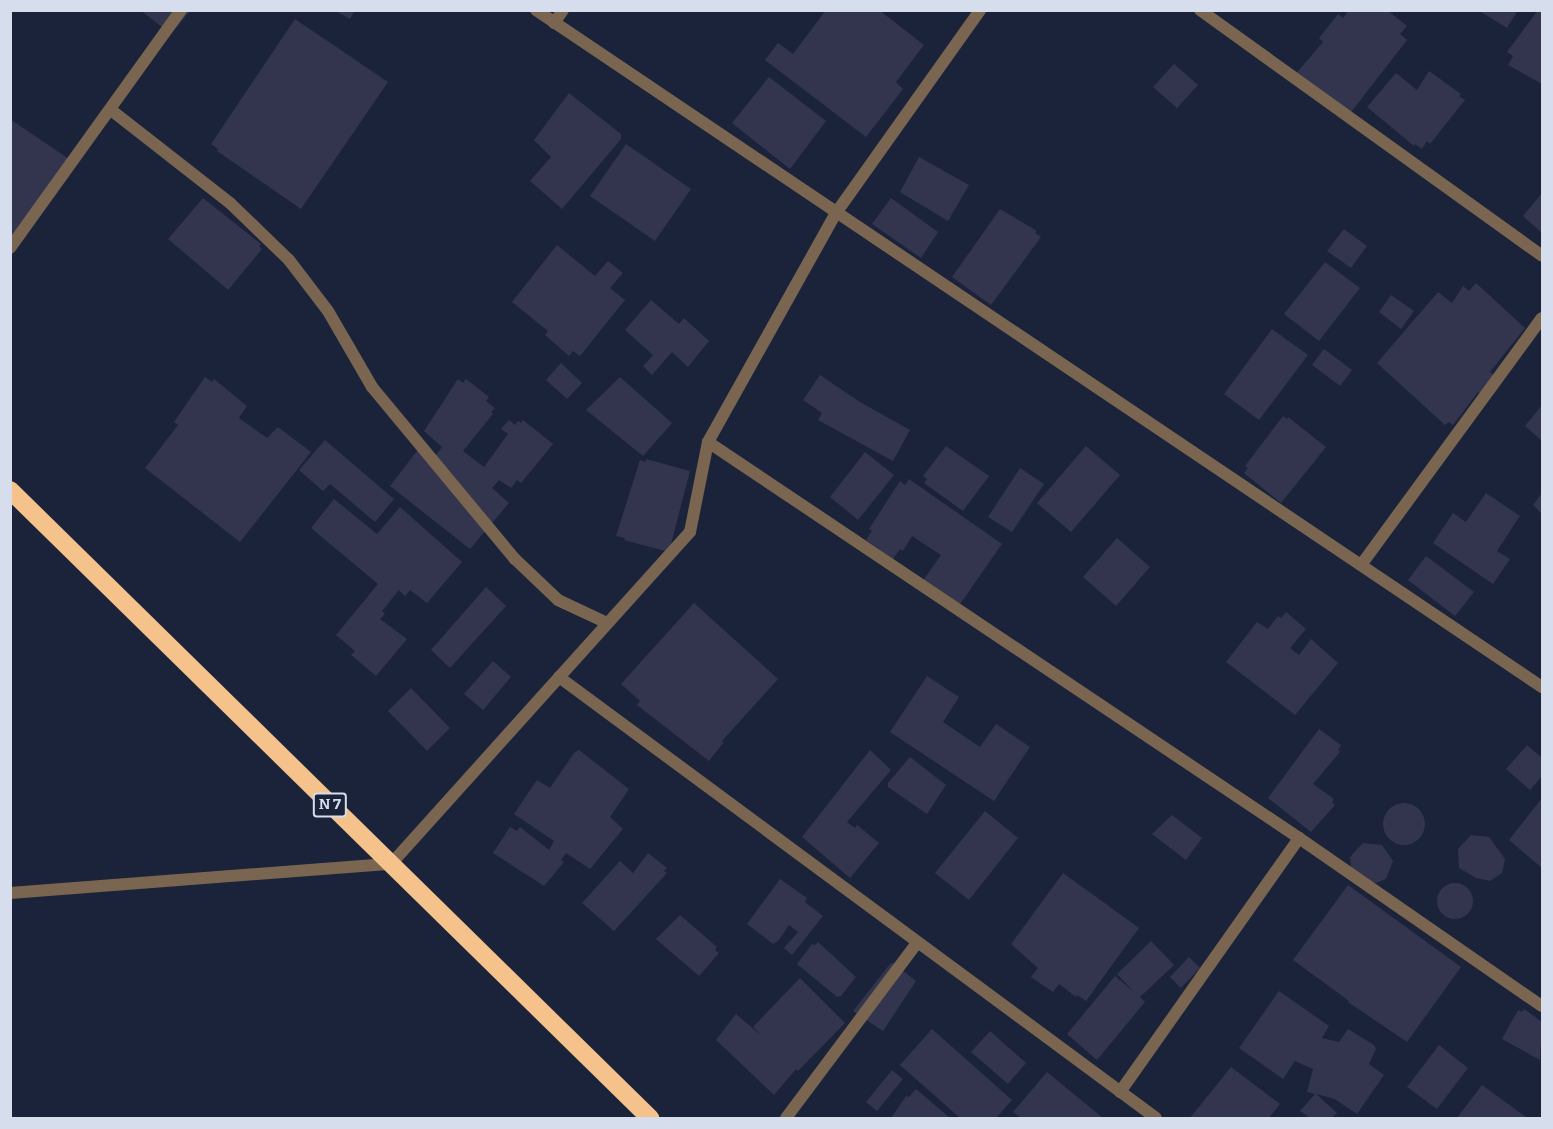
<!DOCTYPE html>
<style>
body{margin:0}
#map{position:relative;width:1553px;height:1129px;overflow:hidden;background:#1a233a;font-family:Bitter,serif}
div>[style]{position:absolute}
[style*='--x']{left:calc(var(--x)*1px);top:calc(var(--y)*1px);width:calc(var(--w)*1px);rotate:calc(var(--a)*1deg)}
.building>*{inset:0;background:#33354f}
.round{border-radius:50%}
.street>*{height:12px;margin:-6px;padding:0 6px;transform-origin:6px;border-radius:6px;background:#7a6650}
.highway>*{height:18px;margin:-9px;padding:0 9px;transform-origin:9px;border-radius:9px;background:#f5c28b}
span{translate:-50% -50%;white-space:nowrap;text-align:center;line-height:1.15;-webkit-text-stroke:5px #1a233a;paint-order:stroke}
.shield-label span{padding:2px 4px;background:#1a233a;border:2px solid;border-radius:4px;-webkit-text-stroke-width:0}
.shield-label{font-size:15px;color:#d6dded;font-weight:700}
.frame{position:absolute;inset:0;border:12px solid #d6dded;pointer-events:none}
</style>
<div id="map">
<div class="building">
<i style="clip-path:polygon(140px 10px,191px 10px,171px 34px)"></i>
<i style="clip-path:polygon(334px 10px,355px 10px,350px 19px)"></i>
<i style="clip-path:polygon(826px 10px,879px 10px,924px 45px,896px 82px,903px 89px,866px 137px,765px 60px,778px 43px,793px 54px)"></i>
<i style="clip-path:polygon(1349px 10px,1387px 10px,1407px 26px,1400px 34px,1407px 40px,1345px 120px,1293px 77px,1323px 42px,1319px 38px,1338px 14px,1343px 18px)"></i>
<i style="clip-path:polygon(1478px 10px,1518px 10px,1507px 28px)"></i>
<i style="clip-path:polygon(1538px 10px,1542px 10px,1542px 84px,1508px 65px,1513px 56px,1507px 52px)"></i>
<i style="clip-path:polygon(295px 19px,388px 82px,301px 209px,217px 151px,218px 149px,211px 144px)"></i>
<i style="clip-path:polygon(1174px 64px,1198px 85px,1177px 108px,1153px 87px)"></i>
<i style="clip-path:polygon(1429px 71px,1461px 94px,1459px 96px,1465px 100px,1430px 144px,1427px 141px,1422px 149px,1415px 144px,1414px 146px,1367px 107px,1396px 73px,1417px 90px)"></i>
<i style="clip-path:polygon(769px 77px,826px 121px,790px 169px,732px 123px)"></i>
<i style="clip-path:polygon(569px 93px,621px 134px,621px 139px,562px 209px,530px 181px,551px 157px,534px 140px)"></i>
<i style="clip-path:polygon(10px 119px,72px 161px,10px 247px)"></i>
<i style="clip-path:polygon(626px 144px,691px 189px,655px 241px,590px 196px)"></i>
<i style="clip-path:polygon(919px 157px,969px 185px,948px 221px,900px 192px)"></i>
<i style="clip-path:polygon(1542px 193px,1542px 233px,1523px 216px)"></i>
<i style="clip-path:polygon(203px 198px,261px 244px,259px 246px,262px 249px,228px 290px,168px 239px)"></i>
<i style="clip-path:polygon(891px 198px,938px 232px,921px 258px,872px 224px)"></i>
<i style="clip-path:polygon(1000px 209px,1037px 231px,1035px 233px,1041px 237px,991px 305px,952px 277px)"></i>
<i style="clip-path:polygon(1344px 229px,1367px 246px,1351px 268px,1327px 251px)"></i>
<i style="clip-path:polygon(557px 245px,595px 276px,608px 261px,623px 273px,610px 288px,625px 300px,580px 356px,573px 351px,569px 356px,545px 335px,548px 331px,512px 302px)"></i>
<i style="clip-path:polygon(1325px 262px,1360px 288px,1319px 341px,1284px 314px)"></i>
<i style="clip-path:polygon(1476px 283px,1525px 328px,1490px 372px,1503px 381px,1489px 400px,1478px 392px,1453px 425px,1449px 422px,1445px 425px,1377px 363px,1438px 292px,1452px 303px,1463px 286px,1469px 291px)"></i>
<i style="clip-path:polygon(1391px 295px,1414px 311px,1401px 329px,1379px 312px)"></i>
<i style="clip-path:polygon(651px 300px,679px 324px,684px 318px,709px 341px,688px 367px,672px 352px,652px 375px,643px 366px,653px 355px,625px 330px)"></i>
<i style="clip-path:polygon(1272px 329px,1308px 355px,1259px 420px,1224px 394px)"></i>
<i style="clip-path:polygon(1324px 349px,1352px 370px,1340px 386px,1312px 365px)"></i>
<i style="clip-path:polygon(561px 363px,582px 383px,567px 399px,546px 380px)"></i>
<i style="clip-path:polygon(820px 375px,860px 402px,910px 430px,893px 461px,818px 420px,822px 413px,803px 400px)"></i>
<i style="clip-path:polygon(205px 377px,212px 382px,214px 379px,247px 406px,239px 418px,267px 438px,278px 427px,311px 452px,240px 542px,145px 468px,178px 425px,174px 422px)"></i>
<i style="clip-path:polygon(620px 377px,672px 423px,643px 456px,586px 410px)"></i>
<i style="clip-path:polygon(458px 379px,463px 383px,466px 379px,489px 397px,486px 401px,495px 408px,491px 412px,493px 414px,463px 451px,484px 467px,508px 434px,501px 429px,509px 420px,515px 425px,518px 421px,521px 423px,523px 420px,553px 444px,521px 483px,517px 480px,511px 488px,499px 480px,492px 488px,509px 503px,470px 549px,390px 486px,420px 447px,436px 455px,442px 447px,424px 431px)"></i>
<i style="clip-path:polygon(1542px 405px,1542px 441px,1525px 426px)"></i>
<i style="clip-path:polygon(1283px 416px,1287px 419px,1288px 417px,1326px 447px,1281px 503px,1244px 473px,1248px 468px,1245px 466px)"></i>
<i style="clip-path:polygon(325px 440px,394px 499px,375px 522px,330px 484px,323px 491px,299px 470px)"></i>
<i style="clip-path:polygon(946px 446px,989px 476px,963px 511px,924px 483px,927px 479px,923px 476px)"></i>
<i style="clip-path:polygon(1086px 446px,1120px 475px,1071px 532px,1037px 503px)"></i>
<i style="clip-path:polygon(865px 452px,894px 475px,858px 520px,830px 497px)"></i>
<i style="clip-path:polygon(646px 459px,690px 471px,669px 552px,624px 540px,625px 538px,616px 536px,640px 460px,646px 462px)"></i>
<i style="clip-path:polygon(1020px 468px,1044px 484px,1012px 532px,988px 517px)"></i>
<i style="clip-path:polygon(909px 479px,1002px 544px,958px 607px,922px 582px,941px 555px,912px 536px,903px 551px,900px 549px,893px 559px,866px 540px,872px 531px,869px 529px,900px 481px,905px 485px)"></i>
<i style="clip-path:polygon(1486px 493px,1520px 516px,1497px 551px,1510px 559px,1493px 584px,1433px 543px,1453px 513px,1466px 522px)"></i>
<i style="clip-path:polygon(1542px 493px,1542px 514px,1533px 505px)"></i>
<i style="clip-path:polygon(334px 499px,377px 534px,400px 507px,462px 562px,427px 603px,410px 590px,405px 596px,399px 590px,382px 611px,385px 614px,380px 619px,407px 639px,376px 676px,351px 655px,355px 651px,336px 635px,378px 584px,311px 528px)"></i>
<i style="clip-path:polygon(1117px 538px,1150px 567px,1116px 606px,1083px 577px)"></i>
<i style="clip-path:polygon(1426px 556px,1474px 592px,1455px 616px,1408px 580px)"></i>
<i style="clip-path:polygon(486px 587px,506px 606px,450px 668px,431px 650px)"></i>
<i style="clip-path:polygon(694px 603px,778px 679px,722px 741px,724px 742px,709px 761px,637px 705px,640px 701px,621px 684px)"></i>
<i style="clip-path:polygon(1286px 612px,1306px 629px,1290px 648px,1299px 655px,1311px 639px,1338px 663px,1295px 715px,1226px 662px,1257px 622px,1268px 629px,1278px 616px,1281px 618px)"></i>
<i style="clip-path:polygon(493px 661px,511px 677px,483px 710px,464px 694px)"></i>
<i style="clip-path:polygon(927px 676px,959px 697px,943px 722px,980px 747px,996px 724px,1030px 747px,994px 801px,890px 732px)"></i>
<i style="clip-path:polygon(411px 688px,450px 728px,427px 751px,388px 711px)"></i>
<i style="clip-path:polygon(1319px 729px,1341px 745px,1338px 750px,1340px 752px,1313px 784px,1334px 799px,1332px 802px,1335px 805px,1311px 832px,1268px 798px)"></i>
<i style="clip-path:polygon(1527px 745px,1542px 758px,1542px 776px,1530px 790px,1506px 769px)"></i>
<i style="clip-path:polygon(579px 750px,629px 789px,610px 817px,623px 829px,590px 869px,566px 853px,561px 860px,564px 862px,544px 886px,493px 853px,510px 827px,517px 831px,520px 827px,549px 850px,554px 841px,514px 814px,537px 780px,550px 788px,574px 753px)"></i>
<i style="clip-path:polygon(870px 750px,891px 770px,847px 822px,855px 828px,857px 825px,879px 843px,850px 878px,802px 837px)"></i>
<i style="clip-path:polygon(910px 757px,946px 785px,927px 814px,888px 787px,888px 783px)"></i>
<i style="clip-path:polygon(1542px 798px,1542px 868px,1509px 840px)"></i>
<i class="round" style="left:1383px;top:803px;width:42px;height:42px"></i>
<i style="clip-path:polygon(985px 811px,1018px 838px,969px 900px,935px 873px)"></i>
<i style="clip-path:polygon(1172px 815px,1202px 838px,1186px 860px,1152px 834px)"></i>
<i style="clip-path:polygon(1471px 835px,1489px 837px,1505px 859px,1502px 873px,1490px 881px,1476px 878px,1459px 868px,1458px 849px)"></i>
<i style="clip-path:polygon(1363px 843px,1382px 845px,1393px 861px,1386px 879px,1368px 886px,1352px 876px,1350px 857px)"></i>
<i style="clip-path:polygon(648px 853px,667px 868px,664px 871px,667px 873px,614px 931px,582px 903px,620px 861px,633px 873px)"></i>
<i style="clip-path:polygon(1063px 873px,1139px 928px,1086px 1001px,1077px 995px,1076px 997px,1059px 984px,1053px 992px,1031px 977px,1038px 968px,1011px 944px)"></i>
<i style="clip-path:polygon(780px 879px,807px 898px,805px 902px,823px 916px,792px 955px,784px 948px,798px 932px,789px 925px,779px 940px,773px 944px,747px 924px)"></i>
<i class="round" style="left:1437px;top:883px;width:36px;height:36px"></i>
<i style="clip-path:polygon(1348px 885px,1461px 967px,1407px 1042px,1348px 1002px,1349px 1001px,1293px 960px)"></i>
<i style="clip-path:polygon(680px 915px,717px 947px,715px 950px,719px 953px,699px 976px,656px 939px)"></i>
<i style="clip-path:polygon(1151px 941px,1174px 965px,1140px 997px,1145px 1002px,1097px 1060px,1067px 1034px,1115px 976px,1134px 992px,1117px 974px)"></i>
<i style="clip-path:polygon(818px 942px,856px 977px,841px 996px,837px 997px,797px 964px,812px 944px,815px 945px)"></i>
<i style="clip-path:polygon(1189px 957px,1200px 968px,1181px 988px,1170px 977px)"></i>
<i style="clip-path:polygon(893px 963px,916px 981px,883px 1031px,853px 1011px,890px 964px)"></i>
<i style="clip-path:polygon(800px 978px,845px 1023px,798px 1071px,796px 1069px,774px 1095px,716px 1040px,736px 1014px,763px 1037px,753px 1027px)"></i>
<i style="clip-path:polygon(1279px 991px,1329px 1026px,1322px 1038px,1339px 1042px,1348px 1029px,1374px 1045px,1376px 1049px,1369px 1064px,1384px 1075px,1357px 1114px,1335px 1099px,1316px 1094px,1337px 1113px,1332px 1118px,1310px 1118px,1300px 1111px,1315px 1094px,1307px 1092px,1313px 1069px,1295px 1061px,1283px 1079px,1239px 1048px)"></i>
<i style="clip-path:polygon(1524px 1009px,1542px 1022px,1540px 1060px,1502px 1039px,1518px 1010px,1522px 1012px)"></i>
<i style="clip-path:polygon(932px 1029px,1012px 1100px,996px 1118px,960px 1118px,900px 1065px)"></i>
<i style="clip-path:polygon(990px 1031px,1026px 1063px,1008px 1084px,971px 1052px)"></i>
<i style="clip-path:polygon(1439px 1045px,1468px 1068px,1437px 1109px,1407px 1087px)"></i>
<i style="clip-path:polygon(1231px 1067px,1280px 1104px,1269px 1118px,1190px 1118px)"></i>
<i style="clip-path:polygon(892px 1070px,903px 1079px,877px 1111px,866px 1102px)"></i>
<i style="clip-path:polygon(1047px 1072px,1103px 1118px,1021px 1118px,1013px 1112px)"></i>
<i style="clip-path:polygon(1482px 1085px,1526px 1117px,1525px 1118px,1457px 1118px)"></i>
<i style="clip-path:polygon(916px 1089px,950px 1118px,891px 1118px,906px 1096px,909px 1097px)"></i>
</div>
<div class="street">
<i style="--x:536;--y:10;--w:1213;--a:33.94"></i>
<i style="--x:1200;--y:10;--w:421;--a:35.7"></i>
<i style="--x:554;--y:23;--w:16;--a:-55"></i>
<i style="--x:111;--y:110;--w:151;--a:38"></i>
<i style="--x:230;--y:203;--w:82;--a:44"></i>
<i style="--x:289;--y:260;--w:64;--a:52.6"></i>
<i style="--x:328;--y:311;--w:88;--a:59.9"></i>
<i style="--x:372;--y:387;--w:224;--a:50.3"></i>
<i style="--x:515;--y:559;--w:59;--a:43.6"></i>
<i style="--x:558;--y:600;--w:54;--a:25.1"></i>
<i style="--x:10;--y:248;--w:293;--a:-54.3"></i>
<i style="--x:708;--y:442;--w:711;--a:33.82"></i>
<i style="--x:1299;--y:838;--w:295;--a:34.7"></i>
<i style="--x:1361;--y:565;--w:306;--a:-53.8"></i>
<i style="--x:559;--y:677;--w:742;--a:36.45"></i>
<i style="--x:10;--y:893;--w:382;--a:-4.4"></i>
<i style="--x:391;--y:864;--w:447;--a:-48"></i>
<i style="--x:690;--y:532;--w:92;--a:-78.7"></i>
<i style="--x:708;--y:442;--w:262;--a:-60.8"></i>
<i style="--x:836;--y:213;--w:249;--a:-54.6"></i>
<i style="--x:1120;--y:1092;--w:311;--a:-54.8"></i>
<i style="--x:786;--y:1118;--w:219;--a:-53.2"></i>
</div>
<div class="highway">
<i style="--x:10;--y:490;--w:897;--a:44.46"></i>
</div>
<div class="shield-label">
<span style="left:330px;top:805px">N 7</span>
</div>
<div class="frame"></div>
</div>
